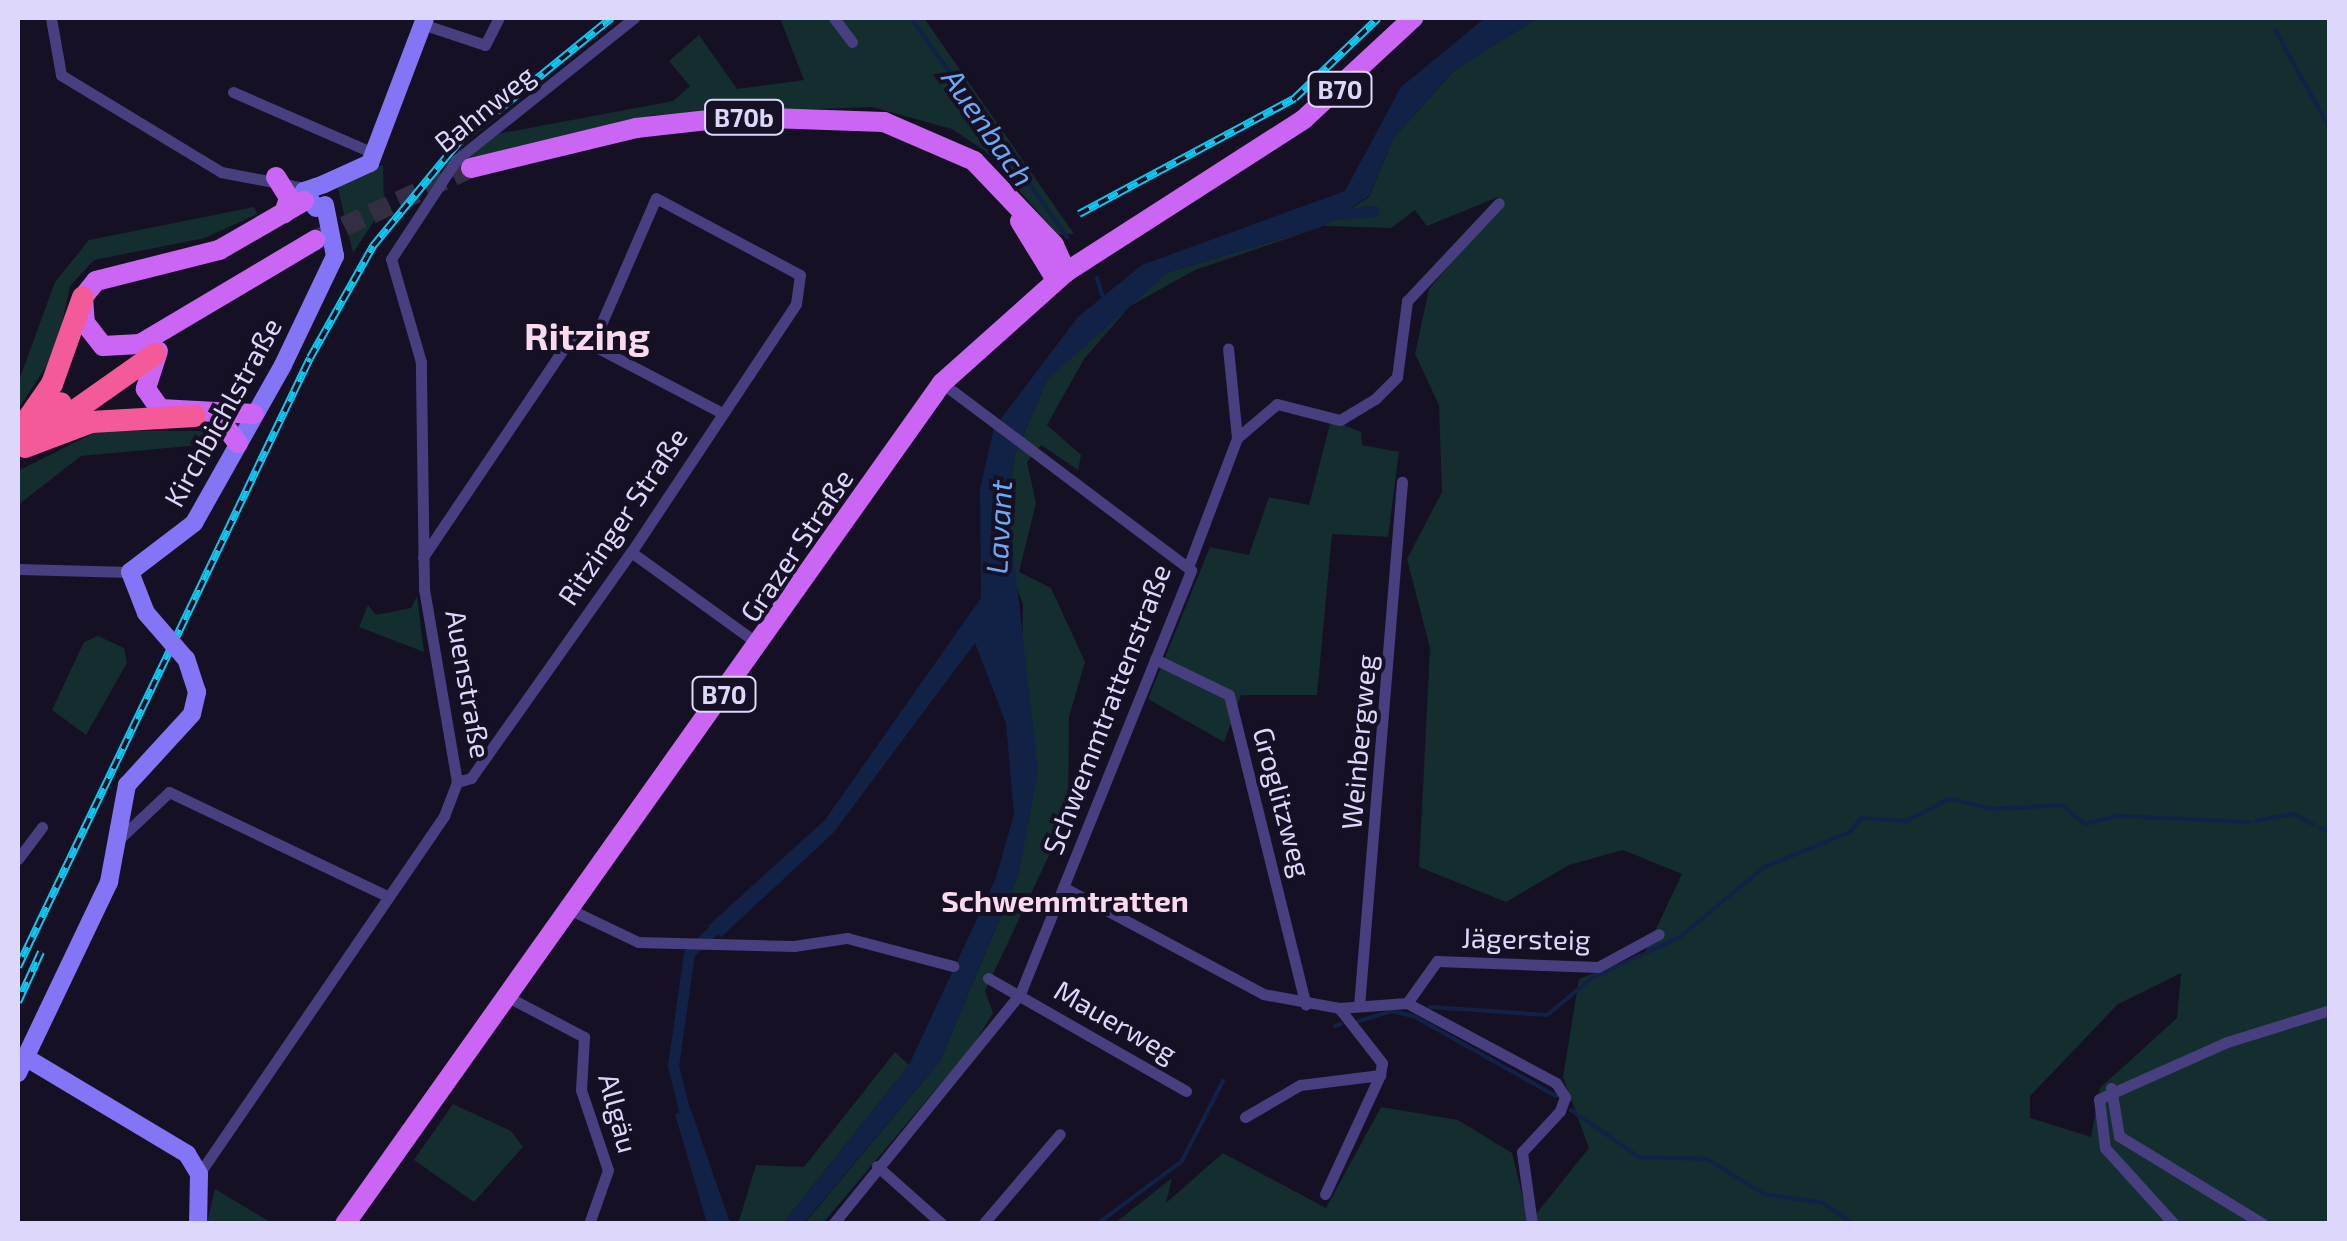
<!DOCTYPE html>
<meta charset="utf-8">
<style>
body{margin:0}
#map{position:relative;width:2347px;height:1241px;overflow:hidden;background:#161025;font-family:"Exo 2",sans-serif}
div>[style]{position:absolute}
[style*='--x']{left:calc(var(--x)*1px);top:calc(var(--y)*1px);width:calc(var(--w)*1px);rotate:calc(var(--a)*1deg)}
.green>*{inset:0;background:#142d2e}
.water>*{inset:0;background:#122247}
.stream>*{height:4px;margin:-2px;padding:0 2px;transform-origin:2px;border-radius:2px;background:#122247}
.canal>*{height:11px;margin:-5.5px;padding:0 5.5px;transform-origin:5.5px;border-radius:5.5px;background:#122247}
.primary-tunnel>*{height:20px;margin-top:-10px;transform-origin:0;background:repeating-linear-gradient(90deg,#342e45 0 20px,transparent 0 30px)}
.street>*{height:11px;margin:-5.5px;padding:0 5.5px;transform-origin:5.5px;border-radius:5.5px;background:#473f80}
.secondary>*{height:18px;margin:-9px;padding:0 9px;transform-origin:9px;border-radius:9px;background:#8375f6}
.primary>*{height:20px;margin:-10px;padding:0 10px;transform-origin:10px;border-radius:10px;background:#cb66f4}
.highway>*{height:22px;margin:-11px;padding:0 11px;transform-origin:11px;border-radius:11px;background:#f45a97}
.rail>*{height:8px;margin-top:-4px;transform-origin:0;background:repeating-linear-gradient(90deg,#161025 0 11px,#10c6ef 0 22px);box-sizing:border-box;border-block:2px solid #10c6ef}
.secondary-bridge>*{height:18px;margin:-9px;padding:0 9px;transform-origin:9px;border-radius:9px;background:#8375f6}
span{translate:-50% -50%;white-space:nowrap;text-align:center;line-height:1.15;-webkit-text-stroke:8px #161025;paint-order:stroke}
.shield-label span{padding:2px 8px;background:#161025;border:2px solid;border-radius:8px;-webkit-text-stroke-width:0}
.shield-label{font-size:25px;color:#ded7fc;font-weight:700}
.street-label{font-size:28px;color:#ded7fc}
.water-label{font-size:30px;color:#6caaf5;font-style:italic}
.neighbourhood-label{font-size:30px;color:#fcd9ec;font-weight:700}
.district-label{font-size:38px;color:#fcd9ec;font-weight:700}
.frame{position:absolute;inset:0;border:20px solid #ded7fc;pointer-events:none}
</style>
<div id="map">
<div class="green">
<i style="clip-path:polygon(780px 18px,924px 18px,1074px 234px,1058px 235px,985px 151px,952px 129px,872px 107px,654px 115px,467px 160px,492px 135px,673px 101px,690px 86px,669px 61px,699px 35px,737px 89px,804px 80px)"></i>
<i style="clip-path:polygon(evenodd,1537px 18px,2329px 18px,2329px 1223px,1115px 1223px,1172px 1178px,1166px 1203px,1223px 1153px,1326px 1208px,1381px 1107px,1458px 1120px,1512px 1153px,1529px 1223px,1589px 1148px,1563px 1077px,1579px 979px,1644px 954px,1682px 874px,1623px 850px,1569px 865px,1506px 902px,1419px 867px,1430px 648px,1407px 559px,1442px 492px,1439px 405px,1415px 354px,1429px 289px,1501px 204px,1498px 197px,1427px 226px,1415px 210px,1391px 228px,1324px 226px,1195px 270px,1130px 306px,1084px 359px,1047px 425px,1081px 455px,1078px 470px,1041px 445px,1027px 462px,1036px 503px,1019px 572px,1051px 588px,1085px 662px,1069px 717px,1068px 815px,985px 991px,993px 1013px,974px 1044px,823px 1223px,804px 1224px,940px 1061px,1019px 873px,1023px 604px,1009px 567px,1008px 504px,1015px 454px,1047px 380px,1117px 309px,1169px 272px,1324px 226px,1369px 197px,1394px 137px,1455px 70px,1537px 18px,2181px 973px,2177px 1018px,2100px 1088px,2091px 1137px,2030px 1118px,2030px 1096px,2118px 1004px,2181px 973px)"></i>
<i style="clip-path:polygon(383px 165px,384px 206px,353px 253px,337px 184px)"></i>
<i style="clip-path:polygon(254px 207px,257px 214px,205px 238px,94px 260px,70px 286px,56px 352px,18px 409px,18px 383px,55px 282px,89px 240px)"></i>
<i style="clip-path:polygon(1331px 420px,1361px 432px,1362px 445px,1399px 452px,1388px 537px,1332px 534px,1317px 695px,1241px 695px,1224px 742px,1148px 699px,1210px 547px,1249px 555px,1269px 497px,1309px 505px)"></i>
<i style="clip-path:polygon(98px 431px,220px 431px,221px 443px,81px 456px,18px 505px,18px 471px)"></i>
<i style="clip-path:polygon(417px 596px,424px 652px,359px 627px,368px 605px,376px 615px,411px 608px)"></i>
<i style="clip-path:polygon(98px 636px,124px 648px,127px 663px,86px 735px,52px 710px,84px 642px)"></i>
<i style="clip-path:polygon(895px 1052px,909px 1065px,783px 1223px,738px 1224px,756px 1165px,804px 1167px)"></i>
<i style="clip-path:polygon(453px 1104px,511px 1131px,523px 1147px,474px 1202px,414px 1160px)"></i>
<i style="clip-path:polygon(215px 1189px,272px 1223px,207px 1223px)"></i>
</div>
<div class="water">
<i style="clip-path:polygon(1485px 18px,1537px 18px,1455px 70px,1394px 137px,1369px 196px,1324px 226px,1169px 272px,1047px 380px,1015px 454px,1008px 504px,1038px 771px,1019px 873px,940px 1061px,804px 1223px,783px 1223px,909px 1065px,996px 878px,1014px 814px,1006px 723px,975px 643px,834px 832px,721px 937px,708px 926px,825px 820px,981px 598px,980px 489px,994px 428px,1078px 317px,1142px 265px,1345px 191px,1401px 87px)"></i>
<i style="clip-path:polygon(691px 1110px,730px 1223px,707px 1223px,675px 1114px)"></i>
</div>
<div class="stream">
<i style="--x:911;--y:18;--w:269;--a:54.5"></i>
<i style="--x:2275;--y:30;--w:113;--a:60.9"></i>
<i style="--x:1097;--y:278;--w:21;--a:73"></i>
<i style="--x:2256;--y:821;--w:38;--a:-11"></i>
<i style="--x:2293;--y:814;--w:22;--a:27"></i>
<i style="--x:2320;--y:828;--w:10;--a:17"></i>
<i style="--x:1430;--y:1007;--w:117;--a:3.9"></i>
<i style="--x:1547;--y:1015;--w:58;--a:-39.4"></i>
<i style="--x:1592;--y:978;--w:97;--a:-25"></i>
<i style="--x:1680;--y:937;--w:109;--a:-39.8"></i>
<i style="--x:1764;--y:867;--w:93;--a:-22.1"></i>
<i style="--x:1850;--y:832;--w:18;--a:-52"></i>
<i style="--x:1861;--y:818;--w:45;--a:3.8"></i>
<i style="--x:1906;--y:821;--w:48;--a:-27.1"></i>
<i style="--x:1949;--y:799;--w:46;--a:12.5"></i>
<i style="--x:1994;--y:809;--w:68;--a:-3.4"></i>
<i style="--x:2062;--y:805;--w:30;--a:40"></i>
<i style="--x:2085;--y:824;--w:34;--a:-14"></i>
<i style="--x:2118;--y:816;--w:132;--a:2.6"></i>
<i style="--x:1415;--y:1017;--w:162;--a:29.3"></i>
<i style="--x:1359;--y:1021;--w:34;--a:-17"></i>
<i style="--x:1392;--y:1011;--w:25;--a:14"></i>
<i style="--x:1335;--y:1026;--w:6;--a:-18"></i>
<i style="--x:1571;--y:1110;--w:83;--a:34.7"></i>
<i style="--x:1639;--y:1157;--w:68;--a:1.7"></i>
<i style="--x:1707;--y:1159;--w:67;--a:31.6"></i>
<i style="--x:1764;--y:1194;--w:60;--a:8.7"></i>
<i style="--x:1823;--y:1203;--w:37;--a:35"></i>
<i style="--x:1097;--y:1224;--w:106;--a:-36.5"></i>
<i style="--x:1182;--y:1161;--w:90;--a:-62.9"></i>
</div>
<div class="canal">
<i style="--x:1328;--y:215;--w:46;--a:-5"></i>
<i style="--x:688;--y:1125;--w:61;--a:-104.3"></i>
<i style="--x:673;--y:1066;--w:114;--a:-81.9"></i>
<i style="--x:689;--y:953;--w:47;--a:-43.3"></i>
</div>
<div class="primary-tunnel">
<i style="--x:317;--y:239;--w:170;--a:-24.8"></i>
</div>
<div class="street">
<i style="--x:51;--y:18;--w:58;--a:80"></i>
<i style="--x:61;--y:75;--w:187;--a:31.2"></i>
<i style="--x:221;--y:172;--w:86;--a:10.8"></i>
<i style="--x:834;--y:18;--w:30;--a:53"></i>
<i style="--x:422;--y:24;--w:66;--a:18.4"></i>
<i style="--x:485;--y:45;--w:30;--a:-63"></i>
<i style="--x:233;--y:92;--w:153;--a:23.5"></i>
<i style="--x:592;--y:345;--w:144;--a:27.6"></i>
<i style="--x:1237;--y:438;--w:52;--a:-40.4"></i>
<i style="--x:1277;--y:404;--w:65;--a:14.3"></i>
<i style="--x:1340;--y:420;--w:41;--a:-31"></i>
<i style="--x:1375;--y:399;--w:31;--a:-45"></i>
<i style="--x:1397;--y:377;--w:77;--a:-82.5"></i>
<i style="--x:1407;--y:301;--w:134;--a:-46.8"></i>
<i style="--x:631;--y:552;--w:159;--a:35.8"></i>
<i style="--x:423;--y:557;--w:267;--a:-56"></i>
<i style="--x:572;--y:336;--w:22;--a:24"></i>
<i style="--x:592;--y:345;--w:160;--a:-66.5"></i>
<i style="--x:656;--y:198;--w:163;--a:28.1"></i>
<i style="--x:800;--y:275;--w:29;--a:98"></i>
<i style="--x:796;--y:304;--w:298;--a:123.6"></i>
<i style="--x:631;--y:552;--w:277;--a:125.3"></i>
<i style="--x:471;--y:778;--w:15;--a:164"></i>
<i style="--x:1190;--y:562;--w:133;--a:-69.2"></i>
<i style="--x:1237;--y:438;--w:90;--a:-95.7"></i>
<i style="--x:18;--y:569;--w:112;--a:1.5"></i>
<i style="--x:1155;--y:659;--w:82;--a:25.9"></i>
<i style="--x:1229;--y:695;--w:319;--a:76.1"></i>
<i style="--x:116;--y:842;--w:73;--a:-43.3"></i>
<i style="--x:169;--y:792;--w:242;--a:25.5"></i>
<i style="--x:18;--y:859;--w:40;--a:-53"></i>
<i style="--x:1063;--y:887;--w:227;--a:28.1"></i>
<i style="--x:1263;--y:994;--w:77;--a:10.4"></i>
<i style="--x:1339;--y:1008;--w:68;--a:-4.2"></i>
<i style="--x:1407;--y:1003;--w:169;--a:28.2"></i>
<i style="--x:1556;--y:1083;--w:17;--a:57"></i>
<i style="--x:1565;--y:1097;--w:15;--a:110"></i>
<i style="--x:1560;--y:1111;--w:56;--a:132.8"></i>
<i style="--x:1522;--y:1152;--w:73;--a:82.1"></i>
<i style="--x:571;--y:910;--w:74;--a:25.5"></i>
<i style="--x:638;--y:942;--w:156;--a:1.5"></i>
<i style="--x:794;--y:946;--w:54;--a:-8.6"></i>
<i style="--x:847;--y:938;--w:110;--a:14.8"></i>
<i style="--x:988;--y:978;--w:228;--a:29.7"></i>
<i style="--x:510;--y:998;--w:84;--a:27.8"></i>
<i style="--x:584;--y:1037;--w:53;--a:93.2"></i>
<i style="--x:581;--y:1090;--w:84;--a:71.4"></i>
<i style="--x:608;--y:1170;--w:57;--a:109.4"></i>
<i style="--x:1407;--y:1003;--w:52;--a:-54.5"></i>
<i style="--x:1437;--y:961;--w:161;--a:2.1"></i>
<i style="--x:1598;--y:967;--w:69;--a:-28.4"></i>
<i style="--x:1359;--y:1006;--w:526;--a:-85.31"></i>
<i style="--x:2111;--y:1088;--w:49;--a:80.5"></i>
<i style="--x:2119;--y:1136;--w:169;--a:31.4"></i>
<i style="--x:1245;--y:1117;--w:64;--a:-30.2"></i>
<i style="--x:1300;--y:1085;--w:81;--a:-7.1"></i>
<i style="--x:1380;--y:1075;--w:12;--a:-81"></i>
<i style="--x:1382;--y:1063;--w:70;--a:-128"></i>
<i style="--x:877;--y:1166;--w:87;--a:41.7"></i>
<i style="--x:199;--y:1174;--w:434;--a:-55.6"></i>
<i style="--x:444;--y:816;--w:36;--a:-69"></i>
<i style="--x:457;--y:782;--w:196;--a:-99.7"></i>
<i style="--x:424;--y:589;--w:227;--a:-90.8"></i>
<i style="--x:421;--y:362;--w:107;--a:-106.2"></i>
<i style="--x:391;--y:259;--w:118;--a:-56.7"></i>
<i style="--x:456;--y:160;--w:228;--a:-38.6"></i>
<i style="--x:1325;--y:1194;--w:131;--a:-65.2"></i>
<i style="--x:833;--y:1224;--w:296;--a:-50.9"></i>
<i style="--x:1020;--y:994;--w:457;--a:-68"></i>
<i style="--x:1191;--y:570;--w:311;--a:-143.1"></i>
<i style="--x:983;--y:1224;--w:118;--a:-49.5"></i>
<i style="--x:2174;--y:1224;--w:103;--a:-132.2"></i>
<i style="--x:2105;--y:1148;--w:49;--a:-97"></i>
<i style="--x:2099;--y:1099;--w:140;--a:-24"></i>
<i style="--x:2227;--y:1042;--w:108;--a:-17.3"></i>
</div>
<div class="secondary">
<i style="--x:324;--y:184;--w:51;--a:-24.5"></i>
<i style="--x:370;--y:163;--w:155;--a:-69.2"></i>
<i style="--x:316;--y:208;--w:21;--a:-125"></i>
<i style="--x:304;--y:191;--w:21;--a:-19"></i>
<i style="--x:146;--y:613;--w:44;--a:-111.3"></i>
<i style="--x:130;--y:572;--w:81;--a:-37.4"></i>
<i style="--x:194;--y:523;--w:181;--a:-60.6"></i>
<i style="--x:283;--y:365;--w:121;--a:-64.5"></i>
<i style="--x:335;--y:256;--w:52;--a:-101.1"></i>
<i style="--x:25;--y:1057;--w:189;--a:30.9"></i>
<i style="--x:187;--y:1154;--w:23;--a:59"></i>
<i style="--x:199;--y:1174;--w:50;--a:91.1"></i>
<i style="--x:18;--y:1073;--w:212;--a:-64.5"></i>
<i style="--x:109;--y:882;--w:99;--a:-79.5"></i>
<i style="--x:127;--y:785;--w:96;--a:-47.5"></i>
<i style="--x:192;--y:714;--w:23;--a:-77"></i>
<i style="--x:197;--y:692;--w:35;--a:-108"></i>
</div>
<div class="primary">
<i style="--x:471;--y:168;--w:170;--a:-13.6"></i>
<i style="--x:636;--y:128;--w:101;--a:-6.3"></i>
<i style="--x:736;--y:117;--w:148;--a:1.9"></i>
<i style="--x:884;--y:122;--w:98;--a:23.4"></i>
<i style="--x:974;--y:161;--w:116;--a:46.4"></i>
<i style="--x:1054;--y:245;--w:30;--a:66"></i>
<i style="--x:276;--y:177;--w:25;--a:58"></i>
<i style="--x:289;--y:198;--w:16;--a:108"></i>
<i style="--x:304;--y:201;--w:98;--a:150"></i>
<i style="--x:219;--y:250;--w:127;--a:165.9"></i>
<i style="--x:96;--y:281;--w:21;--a:129"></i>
<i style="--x:83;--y:297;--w:26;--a:86"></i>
<i style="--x:85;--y:323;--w:29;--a:52"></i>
<i style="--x:103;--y:346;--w:37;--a:-3"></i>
<i style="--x:140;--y:344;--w:204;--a:-30.7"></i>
<i style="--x:1020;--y:221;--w:69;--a:58.6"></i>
<i style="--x:158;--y:351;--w:40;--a:108"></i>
<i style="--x:146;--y:389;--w:24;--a:55"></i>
<i style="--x:160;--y:409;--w:94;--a:3"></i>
<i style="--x:215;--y:413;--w:38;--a:53"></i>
<i style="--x:345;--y:1224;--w:1031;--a:-54.63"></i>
<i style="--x:942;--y:383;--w:166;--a:-41.8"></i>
<i style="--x:1066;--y:272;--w:283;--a:-32.7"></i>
<i style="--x:1304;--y:119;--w:149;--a:-42.8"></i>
</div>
<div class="highway">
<i style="--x:27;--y:420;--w:44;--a:-55.2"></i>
<i style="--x:52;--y:384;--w:92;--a:-70.4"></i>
<i style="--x:53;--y:426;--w:125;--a:-35.2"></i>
<i style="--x:18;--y:433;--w:52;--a:-34.9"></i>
<i style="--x:25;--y:447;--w:71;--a:-20.7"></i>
<i style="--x:91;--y:422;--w:104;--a:-3.3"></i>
</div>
<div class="rail">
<i style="--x:1079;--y:214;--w:245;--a:-28.2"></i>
<i style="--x:1295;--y:98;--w:115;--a:-43.9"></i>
<i style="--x:18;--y:967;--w:675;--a:-64.38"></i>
<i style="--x:310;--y:358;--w:129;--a:-60.6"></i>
<i style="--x:373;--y:246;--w:134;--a:-50.5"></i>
<i style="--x:458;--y:143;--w:198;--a:-39.2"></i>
<i style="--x:18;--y:1002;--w:55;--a:-65.3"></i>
</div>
<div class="secondary-bridge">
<i style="--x:146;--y:613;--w:61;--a:49"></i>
</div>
<div class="shield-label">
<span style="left:1340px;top:89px">B70</span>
<span style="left:744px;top:117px">B70b</span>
<span style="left:724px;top:694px">B70</span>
</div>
<div class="street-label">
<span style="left:484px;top:108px;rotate:-39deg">Bahnweg</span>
<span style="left:222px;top:412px;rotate:-61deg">Kirchbichlstraße</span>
<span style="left:622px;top:516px;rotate:-56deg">Ritzinger Straße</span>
<span style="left:796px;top:545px;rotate:-56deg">Grazer Straße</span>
<span style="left:469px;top:684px;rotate:80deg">Auenstraße</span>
<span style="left:1106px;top:709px;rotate:-69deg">Schwemmtrattenstraße</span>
<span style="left:1358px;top:742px;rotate:-85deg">Weinbergweg</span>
<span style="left:1283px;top:802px;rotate:75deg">Groglitzweg</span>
<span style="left:1526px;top:938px;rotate:1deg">Jägersteig</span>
<span style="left:1116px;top:1021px;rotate:30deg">Mauerweg</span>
<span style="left:619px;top:1113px;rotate:75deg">Allgäu</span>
</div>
<div class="water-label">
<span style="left:989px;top:127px;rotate:55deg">Auenbach</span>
<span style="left:998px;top:527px;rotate:-87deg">Lavant</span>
</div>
<div class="neighbourhood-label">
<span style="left:1065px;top:900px">Schwemmtratten</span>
</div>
<div class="district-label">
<span style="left:587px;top:336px">Ritzing</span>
</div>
<div class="frame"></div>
</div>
